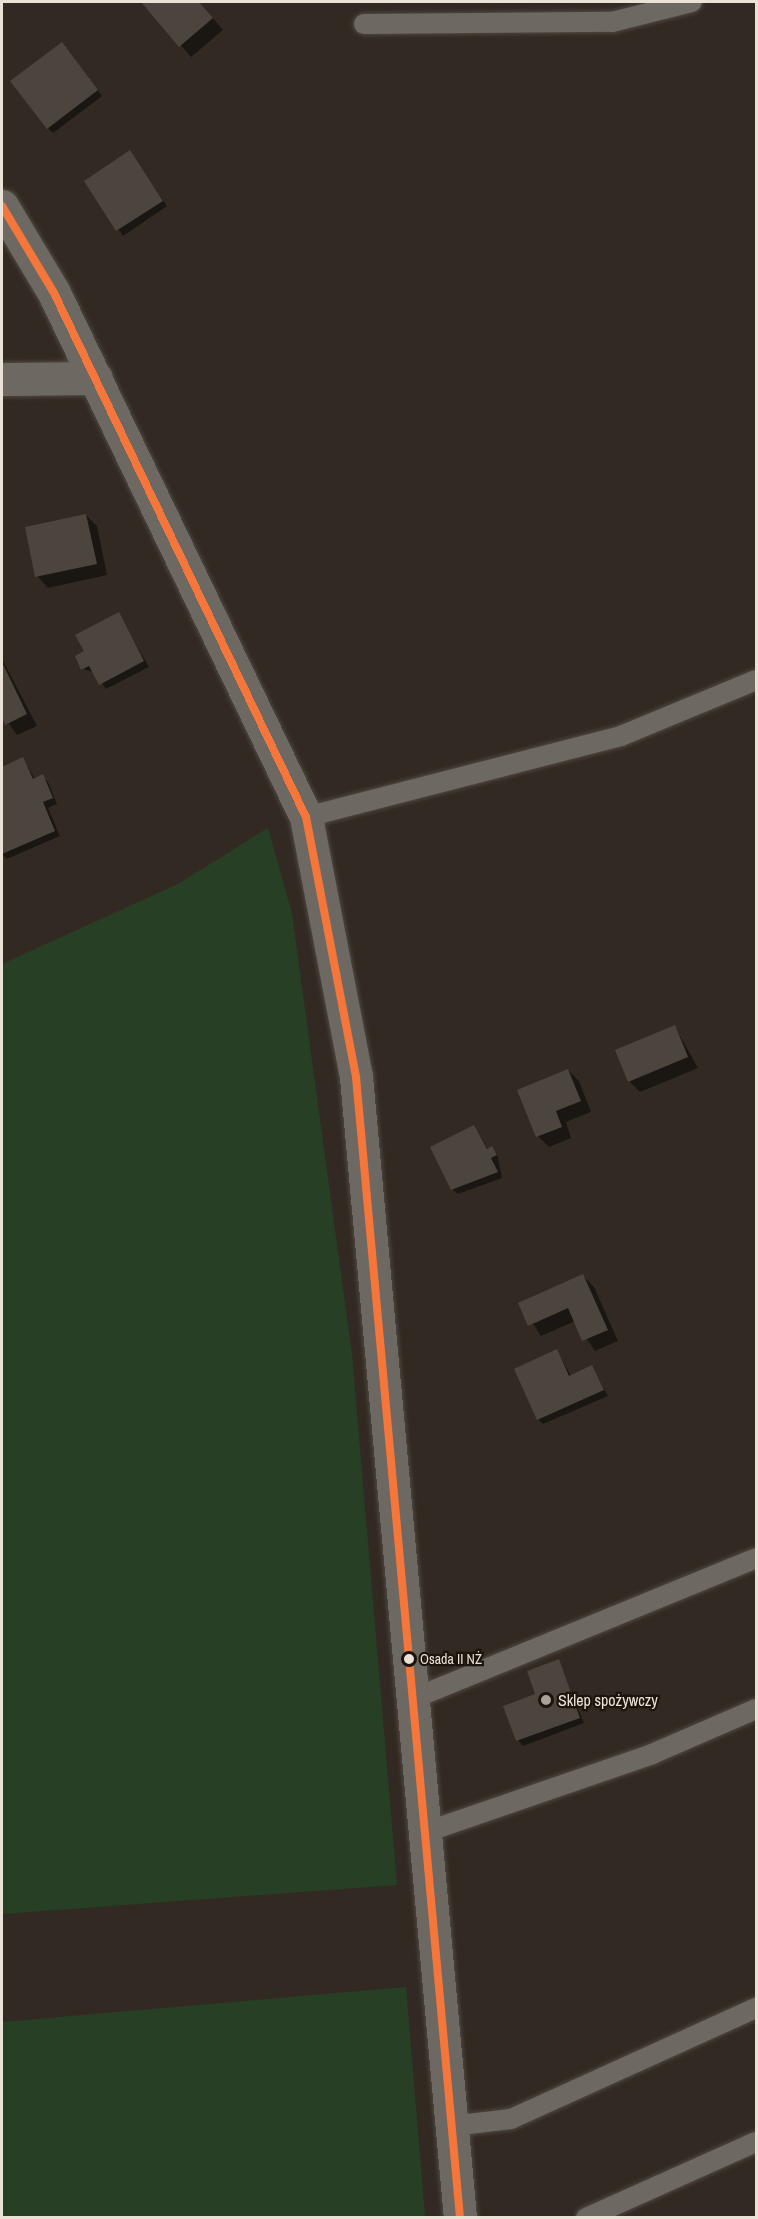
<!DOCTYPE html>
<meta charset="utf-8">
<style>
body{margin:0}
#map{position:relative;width:758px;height:2219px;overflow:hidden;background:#322a22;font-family:"Archivo Narrow",sans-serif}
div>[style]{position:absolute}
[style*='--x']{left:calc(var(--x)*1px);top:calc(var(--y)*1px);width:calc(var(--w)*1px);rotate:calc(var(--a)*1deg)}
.green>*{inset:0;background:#274025}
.shadow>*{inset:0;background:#0007}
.building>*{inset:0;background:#4c453e}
.roads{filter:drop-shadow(0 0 2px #4f4841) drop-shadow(0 0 2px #4f4841)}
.lane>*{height:20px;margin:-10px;padding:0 10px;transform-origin:10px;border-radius:10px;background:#6e6862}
.street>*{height:33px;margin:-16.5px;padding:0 16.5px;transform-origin:16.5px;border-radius:16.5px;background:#6e6862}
.bus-1>*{height:8px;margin:-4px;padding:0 4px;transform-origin:4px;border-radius:4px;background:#f5763a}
.dots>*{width:16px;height:16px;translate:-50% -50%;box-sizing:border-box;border:3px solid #1b150e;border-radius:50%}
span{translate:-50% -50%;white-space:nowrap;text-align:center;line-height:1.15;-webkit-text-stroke:4.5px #1b150e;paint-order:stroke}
.bus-label{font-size:14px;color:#eae1d7}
.left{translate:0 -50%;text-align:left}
.poi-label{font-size:16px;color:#eae1d7}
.frame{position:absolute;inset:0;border:3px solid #eae1d7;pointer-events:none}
</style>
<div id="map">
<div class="green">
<i style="clip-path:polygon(268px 828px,292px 914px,352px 1355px,397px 1885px,2px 1914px,2px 964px,178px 884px)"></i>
<i style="clip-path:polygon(406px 1987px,425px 2217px,2px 2217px,2px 2022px)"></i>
</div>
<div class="shadow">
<i style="clip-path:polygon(143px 2px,199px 2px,223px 30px,191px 57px)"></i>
<i style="clip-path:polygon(67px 49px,102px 96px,53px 133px,48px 128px)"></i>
<i style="clip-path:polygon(130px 152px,167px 206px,123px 236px,86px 182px)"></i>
<i style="clip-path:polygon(86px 515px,97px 526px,107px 575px,48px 588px,37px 576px)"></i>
<i style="clip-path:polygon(118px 614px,149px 667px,106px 689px,94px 672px,83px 669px)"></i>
<i style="clip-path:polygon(2px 659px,37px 726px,17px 735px,2px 714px)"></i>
<i style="clip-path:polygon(23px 759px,35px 779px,42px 776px,48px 782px,57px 804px,48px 808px,60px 836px,7px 859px,2px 854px,2px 769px)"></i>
<i style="clip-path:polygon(675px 1027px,698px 1068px,640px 1092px,629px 1081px)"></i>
<i style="clip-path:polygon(568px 1070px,579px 1081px,591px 1112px,566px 1122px,571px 1138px,549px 1147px,538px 1136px)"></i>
<i style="clip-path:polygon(474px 1126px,488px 1149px,497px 1153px,502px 1178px,458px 1194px,452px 1189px)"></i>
<i style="clip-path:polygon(583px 1276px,594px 1287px,618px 1341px,595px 1351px,575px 1321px,541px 1336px,520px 1304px)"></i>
<i style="clip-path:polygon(557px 1351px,571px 1376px,592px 1367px,608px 1396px,543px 1424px,538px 1419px)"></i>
<i style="clip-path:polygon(558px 1661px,584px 1723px,523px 1746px,518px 1740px)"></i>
</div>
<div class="building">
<i style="clip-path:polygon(141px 2px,199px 2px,213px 18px,179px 47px)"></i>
<i style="clip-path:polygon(62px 42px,98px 90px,47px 129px,10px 81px)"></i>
<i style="clip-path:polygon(130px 150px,163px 201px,116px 231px,84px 181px)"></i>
<i style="clip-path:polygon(86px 514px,97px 564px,35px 577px,25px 527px)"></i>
<i style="clip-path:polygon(119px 612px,144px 661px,99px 685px,89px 666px,81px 670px,75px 656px,84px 651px,75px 635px)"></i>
<i style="clip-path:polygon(2px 662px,27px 714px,5px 725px,2px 717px)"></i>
<i style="clip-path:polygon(23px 757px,33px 779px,43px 774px,53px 798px,43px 802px,55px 831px,2px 854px,2px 767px)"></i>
<i style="clip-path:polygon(675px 1025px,688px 1057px,628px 1082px,615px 1050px)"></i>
<i style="clip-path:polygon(568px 1069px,581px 1101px,556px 1111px,562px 1127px,536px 1137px,517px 1090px)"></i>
<i style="clip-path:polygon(474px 1125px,487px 1149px,492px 1146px,497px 1155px,491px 1158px,498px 1172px,451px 1190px,430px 1147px)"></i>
<i style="clip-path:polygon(583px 1274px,608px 1330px,582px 1341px,568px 1308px,528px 1326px,518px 1303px)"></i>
<i style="clip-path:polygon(557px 1349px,569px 1376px,592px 1365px,604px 1390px,537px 1420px,514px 1369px)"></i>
<i style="clip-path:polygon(559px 1659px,580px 1718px,516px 1741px,503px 1706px,535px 1694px,527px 1671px)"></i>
</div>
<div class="roads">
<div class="lane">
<i style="--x:364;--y:24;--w:248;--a:-0.5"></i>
<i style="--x:612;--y:22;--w:82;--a:-14"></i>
<i style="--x:306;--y:817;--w:325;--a:-14.4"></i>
<i style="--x:621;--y:736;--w:146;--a:-22.5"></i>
<i style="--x:415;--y:1698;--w:369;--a:-22.3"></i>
<i style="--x:426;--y:1832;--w:239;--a:-19"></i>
<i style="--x:652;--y:1754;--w:113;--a:-23.4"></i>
<i style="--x:452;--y:2126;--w:59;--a:-6.8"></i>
<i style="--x:511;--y:2119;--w:269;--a:-24.4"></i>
<i style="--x:586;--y:2218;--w:186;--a:-24.1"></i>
</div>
<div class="street">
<i style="--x:2;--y:206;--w:101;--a:59.1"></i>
<i style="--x:54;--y:293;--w:581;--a:64.32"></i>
<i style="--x:306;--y:817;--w:265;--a:79.1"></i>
<i style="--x:356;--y:1077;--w:1146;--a:84.79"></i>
<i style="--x:2;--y:379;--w:94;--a:-0.6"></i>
</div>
</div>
<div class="bus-1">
<i style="--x:2;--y:206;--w:101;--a:59.1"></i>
<i style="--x:54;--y:293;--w:581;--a:64.32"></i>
<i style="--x:306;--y:817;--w:265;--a:79.1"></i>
<i style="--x:356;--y:1077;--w:1146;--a:84.79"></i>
</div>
<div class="dots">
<i style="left:409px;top:1659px;background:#eae1d7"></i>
<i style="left:546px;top:1700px;background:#aaa198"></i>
</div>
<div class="bus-label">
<span class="left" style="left:420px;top:1659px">Osada II NŻ</span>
</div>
<div class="poi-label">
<span class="left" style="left:558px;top:1700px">Sklep spożywczy</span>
</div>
<div class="frame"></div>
</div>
